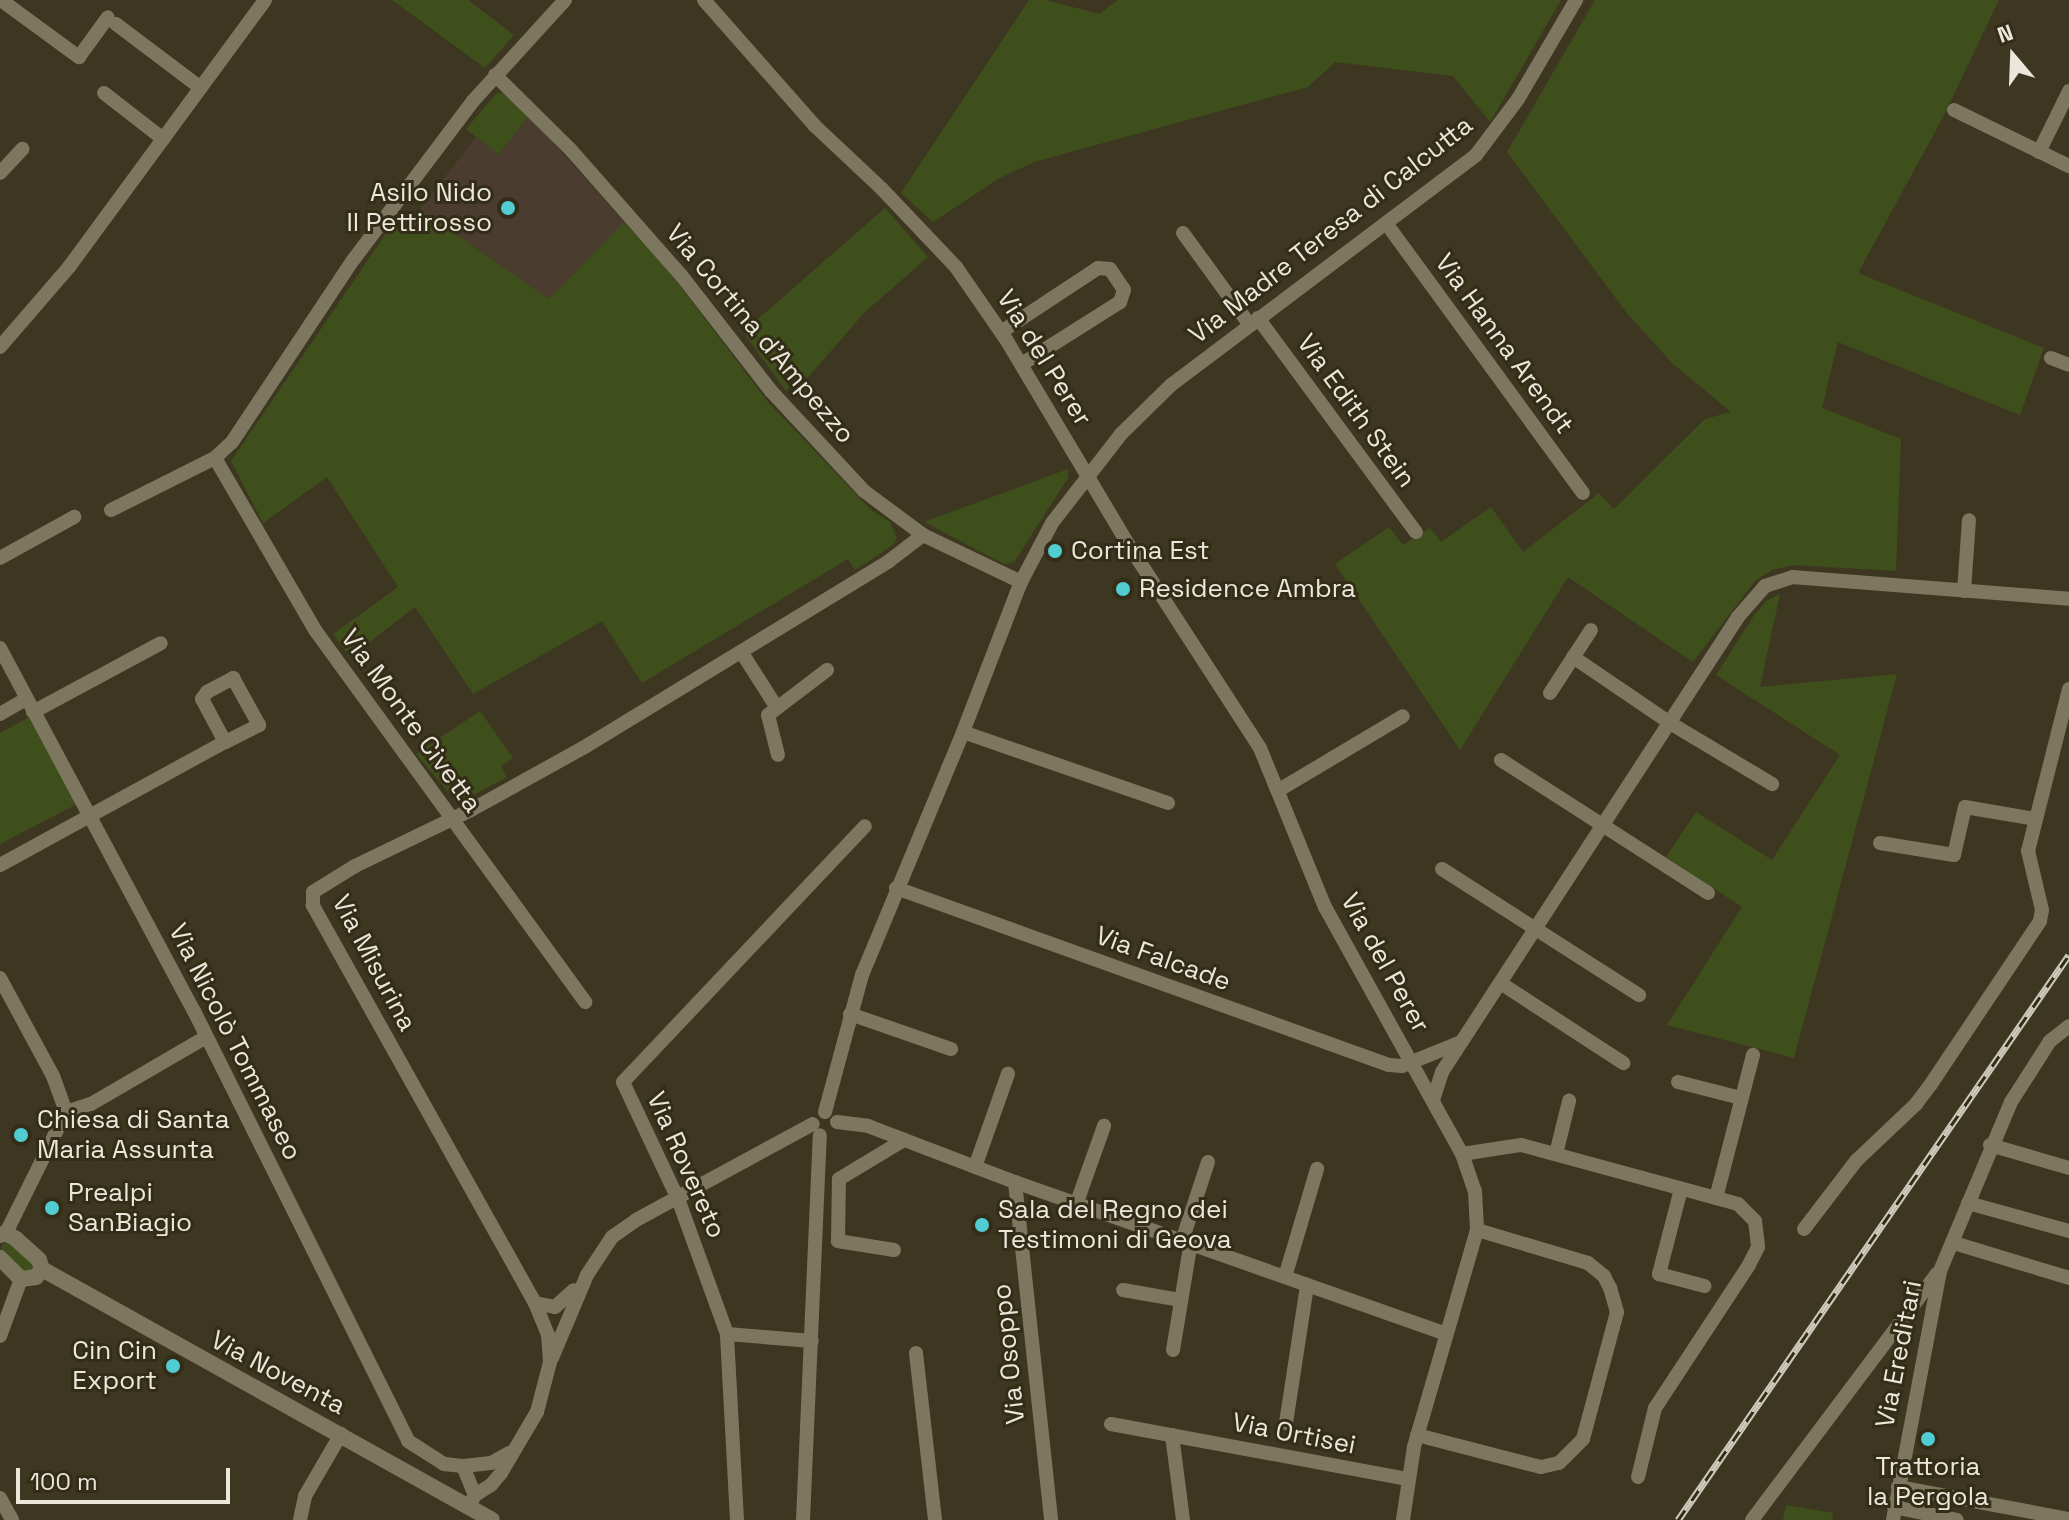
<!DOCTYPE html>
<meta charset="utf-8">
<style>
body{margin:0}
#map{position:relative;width:2069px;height:1520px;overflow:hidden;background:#3d3722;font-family:"Space Grotesk",sans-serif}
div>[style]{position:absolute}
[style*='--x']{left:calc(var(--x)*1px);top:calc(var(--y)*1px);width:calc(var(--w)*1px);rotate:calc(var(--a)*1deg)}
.education>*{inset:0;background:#4a3c2e}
.green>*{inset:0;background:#3f4f1b}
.minor>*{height:14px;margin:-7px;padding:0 7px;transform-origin:7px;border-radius:7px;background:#7e7760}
.tertiary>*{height:16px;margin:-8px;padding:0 8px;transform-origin:8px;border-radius:8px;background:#7e7760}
.rail>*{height:7px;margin-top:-3.5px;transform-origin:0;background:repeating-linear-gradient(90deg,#332d18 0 12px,#cecabc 0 24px);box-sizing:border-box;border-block:2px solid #cecabc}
.dots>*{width:22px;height:22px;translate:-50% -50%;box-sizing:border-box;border:4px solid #332d18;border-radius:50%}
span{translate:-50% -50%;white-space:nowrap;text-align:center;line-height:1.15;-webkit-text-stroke:6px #332d18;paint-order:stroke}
.poi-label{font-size:26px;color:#ebe7da}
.right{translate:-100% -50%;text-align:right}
.left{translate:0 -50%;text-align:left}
.street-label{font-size:26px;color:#ebe7da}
.north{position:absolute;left:1973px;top:16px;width:80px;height:80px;-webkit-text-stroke:6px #332d18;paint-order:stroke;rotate:341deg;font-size:22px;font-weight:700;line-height:32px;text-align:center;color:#ebe7da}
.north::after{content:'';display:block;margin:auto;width:28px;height:36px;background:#ebe7da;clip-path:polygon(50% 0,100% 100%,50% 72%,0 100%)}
.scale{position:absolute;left:16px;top:1468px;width:214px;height:36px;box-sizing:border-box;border:4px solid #ebe7da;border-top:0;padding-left:10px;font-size:24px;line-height:28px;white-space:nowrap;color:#ebe7da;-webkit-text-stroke:6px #332d18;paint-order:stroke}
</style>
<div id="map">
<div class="education">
<i style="clip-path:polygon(529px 115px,624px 222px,549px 299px,420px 209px,476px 137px,499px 155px)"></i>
</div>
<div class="green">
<i style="clip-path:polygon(392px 0,468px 0,514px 35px,485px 68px)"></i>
<i style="clip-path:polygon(1029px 0,1046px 0,1099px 14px,1118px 0,1561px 0,1490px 122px,1453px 76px,1335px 62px,1308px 87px,1034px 162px,998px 179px,933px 222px,901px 193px)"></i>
<i style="clip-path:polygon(1595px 0,1999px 0,1941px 121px,1858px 273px,2044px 348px,2020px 415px,1838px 342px,1822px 408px,1901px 439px,1896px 571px,1793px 565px,1772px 570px,1755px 581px,1693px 662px,1568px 577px,1460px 750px,1335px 564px,1389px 527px,1403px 545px,1430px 528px,1441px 542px,1491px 507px,1523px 552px,1599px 493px,1614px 509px,1705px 419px,1731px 412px,1672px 363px,1626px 312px,1507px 152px)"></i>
<i style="clip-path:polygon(497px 93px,507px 93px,529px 115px,499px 155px,466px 129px)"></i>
<i style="clip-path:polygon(885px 208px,928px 257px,865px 312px,796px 391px,790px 386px,786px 391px,743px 332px)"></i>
<i style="clip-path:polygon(420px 209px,549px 299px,624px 222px,664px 265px,768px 402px,871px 510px,890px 522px,897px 538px,893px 545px,855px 570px,848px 559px,642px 683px,602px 621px,473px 694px,415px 607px,350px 657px,333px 634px,398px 587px,327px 477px,263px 523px,231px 461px,391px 226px,402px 233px)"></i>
<i style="clip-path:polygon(1068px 469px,1068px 478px,1014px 562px,1004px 564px,924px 522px)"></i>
<i style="clip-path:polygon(1780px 594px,1760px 687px,1897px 674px,1794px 1058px,1667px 1025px,1742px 907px,1666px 857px,1696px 812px,1772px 860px,1840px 755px,1716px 675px,1753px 617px,1766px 601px)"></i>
<i style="clip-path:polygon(480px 711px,513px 758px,501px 766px,507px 777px,464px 800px,455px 800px,416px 754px)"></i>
<i style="clip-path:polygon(29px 717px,77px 804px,0 844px,0 733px)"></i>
<i style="clip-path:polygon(5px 1242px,30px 1259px,33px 1267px,30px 1271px,25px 1273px,2px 1254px,1px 1247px)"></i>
<i style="clip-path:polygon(1786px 1505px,1833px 1513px,1832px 1520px,1783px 1520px)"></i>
</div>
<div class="minor">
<i style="--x:1;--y:0;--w:97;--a:36.2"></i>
<i style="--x:79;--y:57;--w:49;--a:-54.1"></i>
<i style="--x:565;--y:0;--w:137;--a:132.3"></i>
<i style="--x:473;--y:101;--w:199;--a:127"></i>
<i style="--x:353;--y:260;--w:219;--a:123.6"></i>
<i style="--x:232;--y:442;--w:23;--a:137"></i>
<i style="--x:215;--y:458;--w:199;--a:59.8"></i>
<i style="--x:315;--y:630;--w:460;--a:54"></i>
<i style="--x:704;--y:0;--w:168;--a:48.6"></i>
<i style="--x:815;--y:126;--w:92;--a:43.2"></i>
<i style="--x:882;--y:189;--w:108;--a:46.5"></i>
<i style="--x:956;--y:267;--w:90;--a:55.4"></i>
<i style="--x:1007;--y:341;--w:236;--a:59.2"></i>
<i style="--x:1128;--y:544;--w:243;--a:57.1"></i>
<i style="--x:1260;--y:748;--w:172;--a:67.8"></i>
<i style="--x:1325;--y:907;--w:282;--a:61"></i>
<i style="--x:1462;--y:1154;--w:39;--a:71"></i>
<i style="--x:1475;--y:1191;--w:39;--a:87"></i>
<i style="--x:1477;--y:1230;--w:226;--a:106.2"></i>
<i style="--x:1414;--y:1447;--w:74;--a:98.6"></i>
<i style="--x:116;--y:24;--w:106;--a:37"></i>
<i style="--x:495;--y:75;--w:107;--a:44.6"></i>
<i style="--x:571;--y:150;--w:167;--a:48.7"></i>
<i style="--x:681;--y:275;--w:147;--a:52.2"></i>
<i style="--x:771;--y:391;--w:137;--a:47.1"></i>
<i style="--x:864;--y:491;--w:74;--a:36.7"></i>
<i style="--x:923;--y:535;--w:109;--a:25.6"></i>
<i style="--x:104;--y:93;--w:75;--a:37.9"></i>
<i style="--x:1954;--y:110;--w:128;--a:26"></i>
<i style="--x:2039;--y:152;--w:68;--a:-63.8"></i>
<i style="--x:0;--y:173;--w:33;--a:-47"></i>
<i style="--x:1386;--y:223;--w:334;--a:53.9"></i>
<i style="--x:1183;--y:233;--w:112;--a:54"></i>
<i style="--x:1258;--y:318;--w:266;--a:53.6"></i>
<i style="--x:1001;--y:332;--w:116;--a:-33.4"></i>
<i style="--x:1098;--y:268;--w:12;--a:5"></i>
<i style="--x:1110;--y:269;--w:25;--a:56"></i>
<i style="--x:1124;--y:290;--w:13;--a:108"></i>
<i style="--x:1120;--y:302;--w:116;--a:147.7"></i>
<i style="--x:0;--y:347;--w:106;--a:-49.2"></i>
<i style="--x:69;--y:267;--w:331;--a:-53.7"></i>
<i style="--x:2051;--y:358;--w:19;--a:21"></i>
<i style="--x:111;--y:510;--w:116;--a:-26.6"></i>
<i style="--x:0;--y:558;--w:85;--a:-29"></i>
<i style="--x:1964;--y:591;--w:71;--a:-86"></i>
<i style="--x:0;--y:648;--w:412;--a:61.9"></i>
<i style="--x:194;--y:1011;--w:480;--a:63.5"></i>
<i style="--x:408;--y:1441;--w:43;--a:32.6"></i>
<i style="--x:444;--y:1464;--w:19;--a:6"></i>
<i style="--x:463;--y:1466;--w:28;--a:-6"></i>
<i style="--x:491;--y:1463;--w:21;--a:-29"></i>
<i style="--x:742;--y:653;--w:65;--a:57.5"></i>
<i style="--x:777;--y:708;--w:11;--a:142"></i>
<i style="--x:768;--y:715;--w:41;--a:76"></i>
<i style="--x:1573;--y:657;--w:117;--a:34.2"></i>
<i style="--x:1670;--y:723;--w:119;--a:30.9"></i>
<i style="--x:1550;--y:693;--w:75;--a:-56.9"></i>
<i style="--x:777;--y:708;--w:63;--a:-37.2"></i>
<i style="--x:33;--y:712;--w:145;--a:-28.3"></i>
<i style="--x:0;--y:714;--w:30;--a:-30"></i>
<i style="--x:963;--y:732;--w:217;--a:19.1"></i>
<i style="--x:1501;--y:760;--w:246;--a:32.7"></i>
<i style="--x:1279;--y:790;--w:144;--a:-30.8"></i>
<i style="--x:1880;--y:843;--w:75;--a:9.2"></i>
<i style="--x:1954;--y:855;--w:49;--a:-77.1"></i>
<i style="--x:1965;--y:807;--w:71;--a:9.7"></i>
<i style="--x:0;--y:865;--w:256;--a:-28.7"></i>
<i style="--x:225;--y:742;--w:49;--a:-118.1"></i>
<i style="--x:202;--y:699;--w:9;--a:-54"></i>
<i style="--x:207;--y:692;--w:30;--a:-28"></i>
<i style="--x:233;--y:678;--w:54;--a:61"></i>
<i style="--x:259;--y:725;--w:38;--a:153"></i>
<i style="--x:1442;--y:869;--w:234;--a:32.6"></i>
<i style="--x:896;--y:888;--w:524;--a:19.75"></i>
<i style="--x:1389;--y:1065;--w:13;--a:4"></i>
<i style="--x:1402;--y:1066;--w:64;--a:-22.1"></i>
<i style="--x:0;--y:978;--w:111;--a:61.6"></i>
<i style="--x:53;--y:1076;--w:38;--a:70"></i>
<i style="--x:66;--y:1112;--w:135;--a:116.4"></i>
<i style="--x:1502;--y:984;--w:145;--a:33.1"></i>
<i style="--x:850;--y:1014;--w:107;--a:19.1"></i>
<i style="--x:1678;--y:1082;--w:65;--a:14.3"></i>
<i style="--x:1433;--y:1100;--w:29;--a:-72"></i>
<i style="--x:1442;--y:1072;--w:543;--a:-56.95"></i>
<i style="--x:1738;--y:617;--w:41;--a:-48.9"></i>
<i style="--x:1765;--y:586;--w:28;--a:-18"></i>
<i style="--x:1792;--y:577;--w:278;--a:4.5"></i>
<i style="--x:66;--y:1112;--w:26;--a:-18"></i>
<i style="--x:91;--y:1104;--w:133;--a:-30.2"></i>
<i style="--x:825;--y:1112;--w:142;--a:-74.9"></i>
<i style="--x:862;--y:975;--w:263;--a:-67.4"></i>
<i style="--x:963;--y:732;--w:161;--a:-68.9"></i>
<i style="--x:1021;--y:582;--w:67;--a:-62.3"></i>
<i style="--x:1052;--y:523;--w:113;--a:-52.2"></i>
<i style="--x:1121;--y:434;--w:70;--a:-44.4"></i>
<i style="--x:1171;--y:385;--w:382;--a:-37"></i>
<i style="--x:1476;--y:155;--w:70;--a:-53.1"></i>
<i style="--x:1518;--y:99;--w:115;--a:-59.6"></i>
<i style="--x:837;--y:1122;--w:31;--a:7"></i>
<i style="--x:868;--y:1126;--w:157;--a:20.9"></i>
<i style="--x:1015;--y:1182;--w:457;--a:19.4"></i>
<i style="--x:1990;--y:1145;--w:82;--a:16.2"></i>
<i style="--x:1462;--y:1154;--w:60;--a:-8.7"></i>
<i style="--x:1521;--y:1145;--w:225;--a:15.2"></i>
<i style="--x:1738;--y:1204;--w:24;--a:45"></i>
<i style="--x:1755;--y:1221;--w:26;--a:83"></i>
<i style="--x:1758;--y:1247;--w:20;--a:117"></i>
<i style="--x:1749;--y:1265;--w:171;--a:123.3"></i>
<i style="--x:1655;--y:1408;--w:71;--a:103.8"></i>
<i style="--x:1556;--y:1154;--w:55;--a:-76.2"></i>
<i style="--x:975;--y:1167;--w:99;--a:-70.5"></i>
<i style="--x:1015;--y:1182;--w:340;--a:83.9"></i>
<i style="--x:1681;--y:1189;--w:88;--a:104.5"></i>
<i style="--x:1659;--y:1274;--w:47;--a:14.9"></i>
<i style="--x:1716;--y:1198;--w:148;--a:-75.5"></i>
<i style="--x:1077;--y:1202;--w:81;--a:-70.4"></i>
<i style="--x:1968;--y:1203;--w:105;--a:15.5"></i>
<i style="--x:1804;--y:1229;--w:86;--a:-52.6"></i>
<i style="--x:1856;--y:1161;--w:83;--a:-43.5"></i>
<i style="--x:1916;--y:1104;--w:25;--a:-53"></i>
<i style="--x:1931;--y:1084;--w:196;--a:-56.2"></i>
<i style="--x:2040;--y:921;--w:11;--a:-80"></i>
<i style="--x:2042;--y:910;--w:61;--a:-103.3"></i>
<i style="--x:2028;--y:851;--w:167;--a:-75.8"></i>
<i style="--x:1183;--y:1238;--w:80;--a:-71.8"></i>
<i style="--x:1954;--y:1243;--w:120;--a:16.9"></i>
<i style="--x:894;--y:1250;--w:57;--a:-170.9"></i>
<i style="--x:838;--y:1241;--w:62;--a:-89.1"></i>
<i style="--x:839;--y:1179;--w:76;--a:-31"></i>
<i style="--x:1285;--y:1277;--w:113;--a:-73.5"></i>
<i style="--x:1123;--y:1290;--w:59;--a:9.8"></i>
<i style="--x:535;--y:1303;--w:20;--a:11"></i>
<i style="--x:555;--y:1307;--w:25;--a:-42"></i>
<i style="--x:727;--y:1334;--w:85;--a:4.7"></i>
<i style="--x:0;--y:1336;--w:61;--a:-69.8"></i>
<i style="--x:1173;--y:1350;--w:110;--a:-80.6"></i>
<i style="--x:916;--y:1353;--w:168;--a:83.5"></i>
<i style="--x:552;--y:1358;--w:90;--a:-67.1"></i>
<i style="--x:587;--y:1275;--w:45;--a:-56.7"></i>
<i style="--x:612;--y:1237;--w:29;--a:-35"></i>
<i style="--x:636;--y:1220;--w:201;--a:-28.5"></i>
<i style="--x:1286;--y:1423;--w:140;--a:-81.3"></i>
<i style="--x:1111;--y:1424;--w:302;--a:10.5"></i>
<i style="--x:1172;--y:1435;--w:86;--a:82.6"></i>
<i style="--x:1417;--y:1435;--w:128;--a:14.5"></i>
<i style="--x:1541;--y:1467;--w:18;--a:-13"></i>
<i style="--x:1559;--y:1463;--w:34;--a:-45"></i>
<i style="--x:1583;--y:1439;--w:131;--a:-75"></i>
<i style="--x:1617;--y:1312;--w:25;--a:-106"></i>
<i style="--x:1610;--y:1288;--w:13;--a:-117"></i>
<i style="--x:1604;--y:1276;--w:21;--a:-141"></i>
<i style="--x:1588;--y:1263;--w:116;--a:-163.4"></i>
<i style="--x:463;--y:1466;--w:31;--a:68"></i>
<i style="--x:1898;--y:1487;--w:174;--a:10.6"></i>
<i style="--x:0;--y:1498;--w:25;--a:61"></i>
<i style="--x:468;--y:1507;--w:14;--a:-60"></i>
<i style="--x:475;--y:1495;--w:19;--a:-32"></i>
<i style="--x:491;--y:1485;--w:16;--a:-50"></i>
<i style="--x:501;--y:1473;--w:71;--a:-59.5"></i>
<i style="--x:537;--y:1412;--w:52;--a:-75.4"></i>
<i style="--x:550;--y:1362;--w:27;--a:-94"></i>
<i style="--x:548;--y:1335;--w:35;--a:-112"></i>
<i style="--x:535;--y:1303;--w:456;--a:-119.2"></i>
<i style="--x:313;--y:905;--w:13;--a:-90"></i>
<i style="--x:313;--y:892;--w:49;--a:-31.8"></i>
<i style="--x:355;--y:866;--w:129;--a:-25.8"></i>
<i style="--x:471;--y:810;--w:128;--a:-29"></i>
<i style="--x:583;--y:748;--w:359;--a:-31.4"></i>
<i style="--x:889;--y:561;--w:43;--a:-37.4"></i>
<i style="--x:1894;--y:1507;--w:64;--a:11.7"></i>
<i style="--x:300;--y:1520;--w:25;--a:-78"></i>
<i style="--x:305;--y:1496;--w:72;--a:-59.9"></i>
<i style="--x:737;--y:1520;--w:186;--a:-93.1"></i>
<i style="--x:727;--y:1334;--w:144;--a:-109.9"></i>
<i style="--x:678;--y:1199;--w:129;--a:-115.2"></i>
<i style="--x:623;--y:1082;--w:352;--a:-46.6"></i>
<i style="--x:803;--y:1520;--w:385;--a:-87.5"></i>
<i style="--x:1752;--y:1520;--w:308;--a:-53.1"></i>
<i style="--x:1893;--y:1520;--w:253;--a:-79.3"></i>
<i style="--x:1940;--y:1271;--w:183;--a:-67.2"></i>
<i style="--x:2011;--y:1102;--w:72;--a:-57.4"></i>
<i style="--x:2050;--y:1041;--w:24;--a:-38"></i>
</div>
<div class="tertiary">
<i style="--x:0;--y:1235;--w:6;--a:-18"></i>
<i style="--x:6;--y:1233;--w:12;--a:31"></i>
<i style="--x:16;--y:1239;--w:31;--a:42"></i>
<i style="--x:39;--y:1260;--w:9;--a:72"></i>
<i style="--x:42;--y:1269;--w:10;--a:127"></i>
<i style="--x:36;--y:1277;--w:15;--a:172"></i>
<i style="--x:21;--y:1279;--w:30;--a:-135"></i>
<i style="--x:42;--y:1269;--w:515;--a:29.15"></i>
</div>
<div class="rail">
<i style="--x:1678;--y:1520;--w:687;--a:-55.32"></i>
</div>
<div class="dots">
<i style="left:508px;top:208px;background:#51ccd1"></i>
<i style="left:1055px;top:551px;background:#51ccd1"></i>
<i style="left:1123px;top:589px;background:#51ccd1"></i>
<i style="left:21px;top:1135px;background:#51ccd1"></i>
<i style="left:52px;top:1208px;background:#51ccd1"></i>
<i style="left:982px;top:1225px;background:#51ccd1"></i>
<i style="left:173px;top:1366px;background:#51ccd1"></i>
<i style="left:1928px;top:1439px;background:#51ccd1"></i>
</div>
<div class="poi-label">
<span class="right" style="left:492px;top:208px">Asilo Nido<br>Il Pettirosso</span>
<span class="left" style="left:1071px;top:551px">Cortina Est</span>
<span class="left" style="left:1139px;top:589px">Residence Ambra</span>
<span class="left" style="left:37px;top:1135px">Chiesa di Santa<br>Maria Assunta</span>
<span class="left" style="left:68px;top:1208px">Prealpi<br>SanBiagio</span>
<span class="left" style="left:998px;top:1225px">Sala del Regno dei<br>Testimoni di Geova</span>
<span class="right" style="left:157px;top:1366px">Cin Cin<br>Export</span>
<span style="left:1928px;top:1482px">Trattoria<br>la Pergola</span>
</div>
<div class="street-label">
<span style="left:1331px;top:230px;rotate:-38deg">Via Madre Teresa di Calcutta</span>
<span style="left:760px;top:334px;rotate:50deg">Via Cortina d'Ampezzo</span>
<span style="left:1504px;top:344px;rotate:54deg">Via Hanna Arendt</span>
<span style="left:1044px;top:358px;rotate:58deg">Via del Perer</span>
<span style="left:1356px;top:411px;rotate:54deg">Via Edith Stein</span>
<span style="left:411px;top:721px;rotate:54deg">Via Monte Civetta</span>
<span style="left:1163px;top:959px;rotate:20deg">Via Falcade</span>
<span style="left:374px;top:963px;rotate:62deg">Via Misurina</span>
<span style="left:1385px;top:963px;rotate:61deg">Via del Perer</span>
<span style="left:235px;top:1042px;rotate:63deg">Via Nicolò Tommaseo</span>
<span style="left:686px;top:1165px;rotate:66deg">Via Rovereto</span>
<span style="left:1009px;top:1354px;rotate:-96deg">Via Osoppo</span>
<span style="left:1899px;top:1354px;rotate:-79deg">Via Ereditari</span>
<span style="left:278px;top:1373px;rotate:28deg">Via Noventa</span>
<span style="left:1294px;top:1434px;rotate:11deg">Via Ortisei</span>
</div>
<div class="north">N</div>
<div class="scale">100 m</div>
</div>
